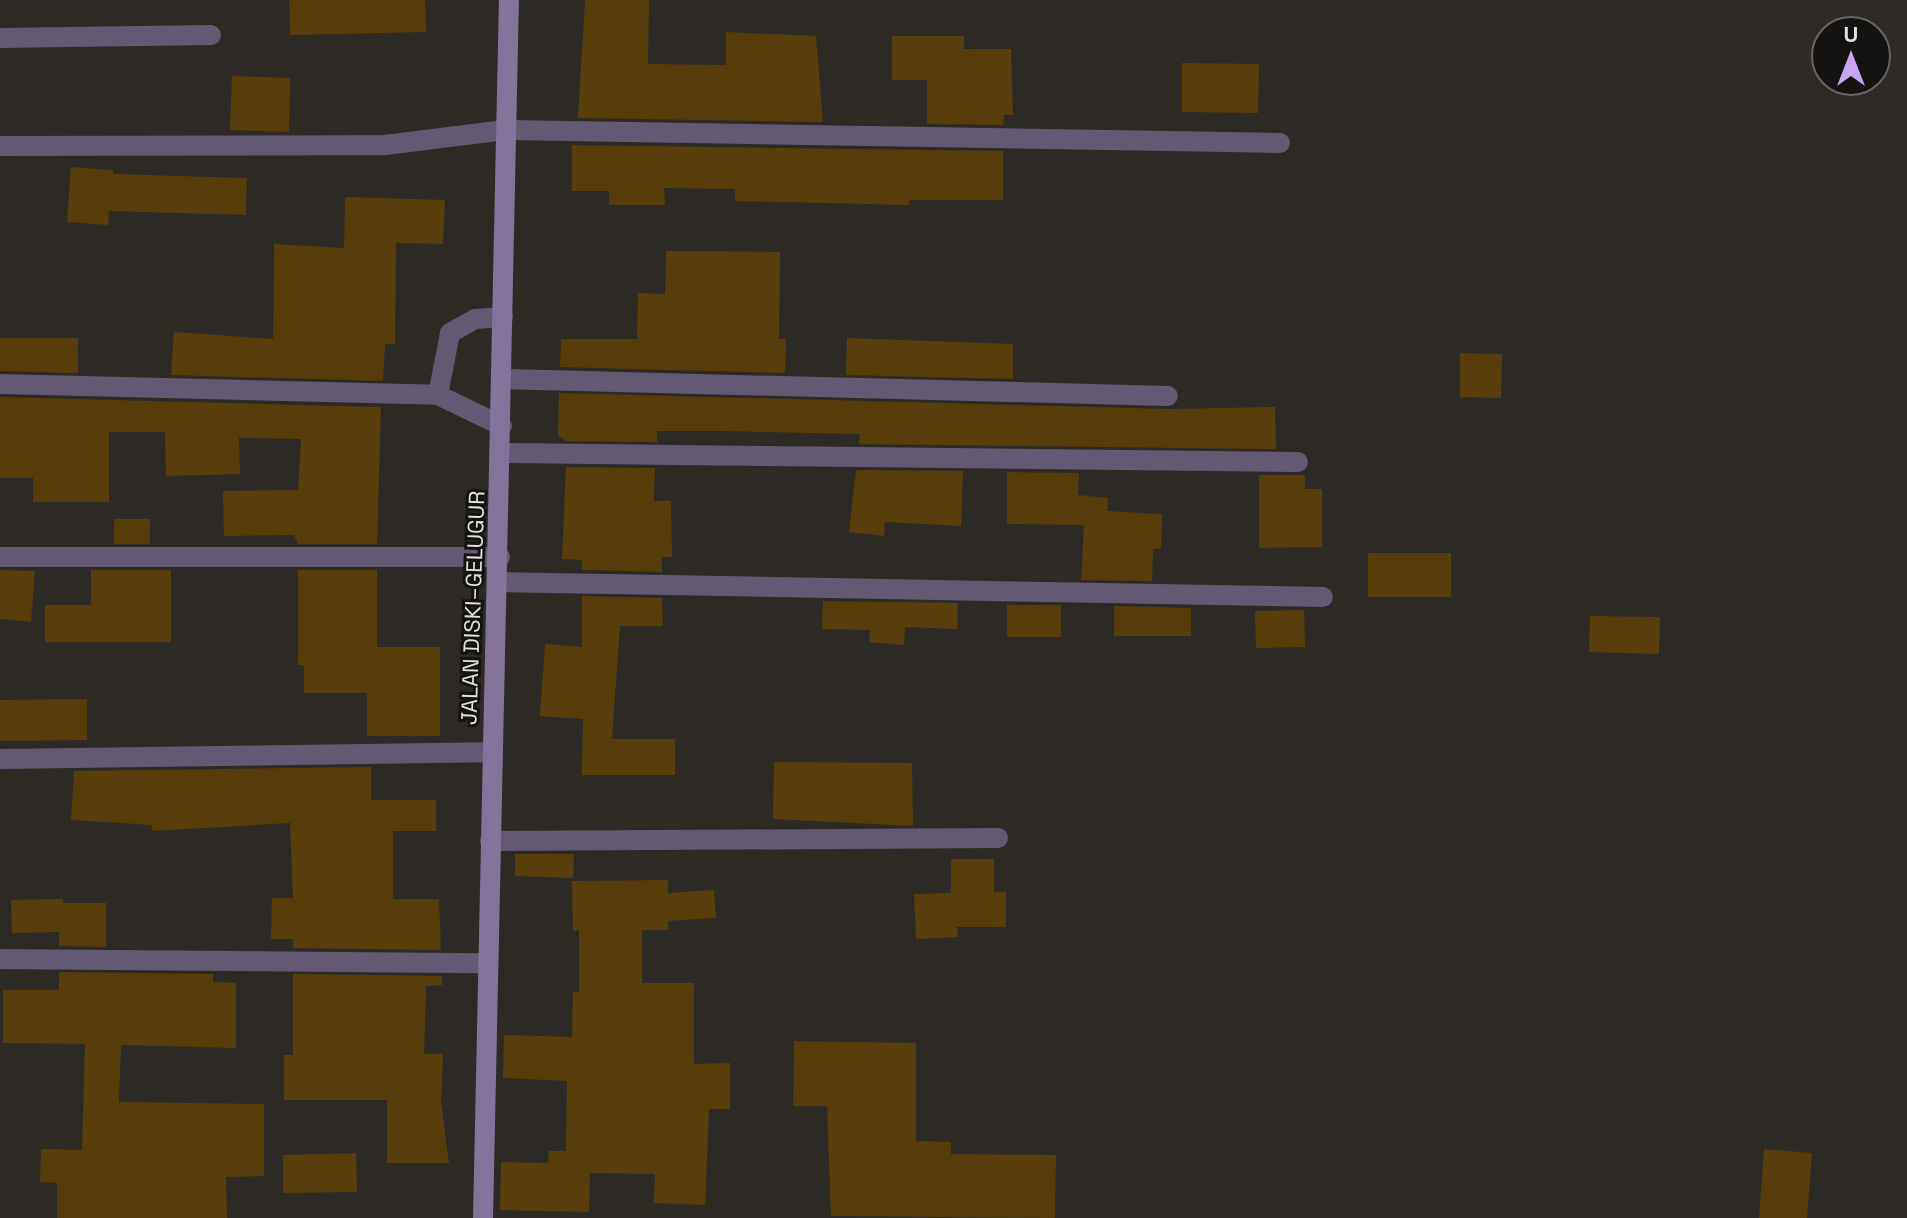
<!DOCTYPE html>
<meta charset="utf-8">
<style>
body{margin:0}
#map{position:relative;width:1907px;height:1218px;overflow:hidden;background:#2d2a26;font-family:"Space Grotesk",sans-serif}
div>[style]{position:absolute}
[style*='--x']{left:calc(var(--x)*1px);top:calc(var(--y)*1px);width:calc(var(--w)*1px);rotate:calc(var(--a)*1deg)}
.building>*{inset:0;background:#573d0a}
.minor>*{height:20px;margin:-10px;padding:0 10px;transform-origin:10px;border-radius:10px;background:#645972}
.secondary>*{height:20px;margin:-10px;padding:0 10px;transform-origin:10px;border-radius:10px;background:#84739a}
span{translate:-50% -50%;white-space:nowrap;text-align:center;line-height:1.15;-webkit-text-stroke:6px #151311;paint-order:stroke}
.street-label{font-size:22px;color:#e3e1de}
.north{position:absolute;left:1811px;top:16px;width:80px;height:80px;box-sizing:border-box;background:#151311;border:2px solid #676563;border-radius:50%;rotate:0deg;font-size:22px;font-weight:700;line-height:32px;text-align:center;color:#e3e1de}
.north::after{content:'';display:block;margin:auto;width:28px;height:36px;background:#c7a6ef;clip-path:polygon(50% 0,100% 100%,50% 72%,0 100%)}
</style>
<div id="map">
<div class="building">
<i style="clip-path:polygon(289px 0,425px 0,426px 32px,290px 35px)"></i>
<i style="clip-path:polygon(585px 0,649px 0,648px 64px,726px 65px,726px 32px,816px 36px,823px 122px,578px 118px)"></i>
<i style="clip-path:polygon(892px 36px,964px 36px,964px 49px,1011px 49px,1013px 115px,1004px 115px,1003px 125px,927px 124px,927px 80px,892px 80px)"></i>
<i style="clip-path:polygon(1182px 63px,1259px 64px,1258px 113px,1182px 112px)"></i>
<i style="clip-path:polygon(232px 76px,290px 78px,289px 132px,230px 130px)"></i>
<i style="clip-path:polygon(572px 145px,1003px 151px,1003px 200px,909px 200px,909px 205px,735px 201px,735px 189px,664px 188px,665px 205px,609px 205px,609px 191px,572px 191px)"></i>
<i style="clip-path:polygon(71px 167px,113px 170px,113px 174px,247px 178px,246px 215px,109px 211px,108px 225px,67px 222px)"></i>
<i style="clip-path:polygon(345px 197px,445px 200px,443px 244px,396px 243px,395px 344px,385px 344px,383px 381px,171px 375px,174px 332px,273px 339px,274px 244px,344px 248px)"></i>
<i style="clip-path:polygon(666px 251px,780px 252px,779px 339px,786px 339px,785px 373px,560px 367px,561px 339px,637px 339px,638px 293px,665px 294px)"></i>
<i style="clip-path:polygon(0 338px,78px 338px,78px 373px,0 371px)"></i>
<i style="clip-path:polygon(847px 338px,1013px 344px,1013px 379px,846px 375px)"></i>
<i style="clip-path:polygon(1460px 353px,1502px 354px,1501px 398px,1460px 397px)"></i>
<i style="clip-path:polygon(559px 393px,1168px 409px,1275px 407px,1276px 449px,859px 444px,860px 434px,721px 431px,657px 431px,657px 442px,566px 441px,558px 436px)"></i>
<i style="clip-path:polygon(0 397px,381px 407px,377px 544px,298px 544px,294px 535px,224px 536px,223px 491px,298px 490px,301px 439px,239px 438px,240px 474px,166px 476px,165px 432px,109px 432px,109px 502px,33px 502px,33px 478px,0 478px)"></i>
<i style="clip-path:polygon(566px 467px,655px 468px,654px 501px,671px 501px,672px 557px,662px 557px,662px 572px,582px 570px,582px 560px,562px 559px)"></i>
<i style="clip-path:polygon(856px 470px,963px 471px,961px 526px,885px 522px,884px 536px,849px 532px)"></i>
<i style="clip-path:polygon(1007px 472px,1079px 473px,1078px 495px,1108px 498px,1107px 511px,1162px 514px,1161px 549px,1153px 549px,1152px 581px,1081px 580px,1084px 525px,1007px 524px)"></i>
<i style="clip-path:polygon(1259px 475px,1305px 475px,1305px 489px,1322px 489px,1322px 547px,1259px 548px)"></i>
<i style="clip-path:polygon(114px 519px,150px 519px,150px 544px,114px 544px)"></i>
<i style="clip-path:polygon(1368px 553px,1451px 553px,1451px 597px,1368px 597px)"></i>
<i style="clip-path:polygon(0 570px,35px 571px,31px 622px,0 619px)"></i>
<i style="clip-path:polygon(91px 570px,171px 570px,171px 642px,45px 642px,45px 605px,91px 605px)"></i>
<i style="clip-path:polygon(298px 570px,377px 570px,377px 647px,440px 647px,440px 736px,367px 736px,367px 693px,304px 693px,304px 665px,298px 665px)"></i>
<i style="clip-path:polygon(582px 596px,662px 598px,663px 626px,620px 626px,612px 739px,675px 739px,675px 775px,582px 775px,583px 719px,540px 716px,545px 644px,582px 647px)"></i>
<i style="clip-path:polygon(823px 601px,958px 603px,957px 629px,905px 627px,904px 645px,869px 642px,870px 630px,822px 629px)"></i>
<i style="clip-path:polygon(1007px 605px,1061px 605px,1061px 637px,1007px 637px)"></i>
<i style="clip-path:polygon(1114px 606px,1191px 608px,1191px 636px,1114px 636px)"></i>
<i style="clip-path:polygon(1304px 610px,1305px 647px,1256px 648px,1255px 611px)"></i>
<i style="clip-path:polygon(1590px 616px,1660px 617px,1659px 654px,1589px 652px)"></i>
<i style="clip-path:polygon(87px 699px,87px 740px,0 741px,0 700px)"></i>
<i style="clip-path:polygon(774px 762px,912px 763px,913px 826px,773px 819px)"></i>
<i style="clip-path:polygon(371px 767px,371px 800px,436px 800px,436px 831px,393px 831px,393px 899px,439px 899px,441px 950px,293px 948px,293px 939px,271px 939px,272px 898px,293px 898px,290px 823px,152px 831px,152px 825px,71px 820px,74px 771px)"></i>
<i style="clip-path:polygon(515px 854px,574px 854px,573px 878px,515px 876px)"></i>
<i style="clip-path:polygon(951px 859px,994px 859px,994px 892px,1006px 892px,1006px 927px,957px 927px,958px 937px,916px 939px,914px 894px,951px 893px)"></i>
<i style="clip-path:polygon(668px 880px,668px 893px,714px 890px,716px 918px,668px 921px,668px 930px,642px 930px,642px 983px,694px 983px,694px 1064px,730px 1063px,730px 1109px,709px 1109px,705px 1205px,654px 1203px,655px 1174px,590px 1173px,589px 1212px,500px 1210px,501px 1162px,548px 1163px,549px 1151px,566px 1151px,567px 1081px,503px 1078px,504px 1035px,572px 1037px,573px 992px,579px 992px,579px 930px,573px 931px,572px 881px)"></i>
<i style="clip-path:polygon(63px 899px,63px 903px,106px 903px,106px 947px,59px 946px,59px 932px,12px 933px,11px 900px)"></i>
<i style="clip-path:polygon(59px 972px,213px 974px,213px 982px,236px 983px,236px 1048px,121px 1045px,119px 1102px,264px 1104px,264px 1176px,226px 1177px,227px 1218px,57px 1218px,57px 1183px,40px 1182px,41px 1149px,82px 1150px,85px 1044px,3px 1043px,3px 990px,59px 990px)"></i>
<i style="clip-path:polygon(293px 974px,442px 976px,442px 985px,426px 986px,424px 1054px,443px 1054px,441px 1102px,449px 1163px,387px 1163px,387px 1100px,284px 1100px,284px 1055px,293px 1055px)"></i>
<i style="clip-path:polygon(794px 1041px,916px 1043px,916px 1141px,951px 1142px,951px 1154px,1056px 1155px,1055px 1218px,831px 1216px,827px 1106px,793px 1106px)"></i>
<i style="clip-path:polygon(1764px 1149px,1812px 1153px,1807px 1218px,1759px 1218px)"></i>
<i style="clip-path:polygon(356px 1153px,357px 1192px,283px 1193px,283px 1155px)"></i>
</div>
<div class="minor">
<i style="--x:0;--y:38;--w:211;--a:-0.8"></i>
<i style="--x:0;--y:146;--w:385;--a:-0.1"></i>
<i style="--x:385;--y:145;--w:121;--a:-7.1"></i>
<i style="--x:505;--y:130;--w:775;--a:0.96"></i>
<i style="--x:503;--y:379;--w:665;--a:1.46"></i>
<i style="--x:0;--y:384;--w:438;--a:1.4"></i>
<i style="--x:438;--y:395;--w:71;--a:25.8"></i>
<i style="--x:438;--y:395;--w:63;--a:-79"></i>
<i style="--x:450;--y:333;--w:29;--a:-29"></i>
<i style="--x:475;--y:319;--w:28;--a:-4"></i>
<i style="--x:501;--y:453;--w:797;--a:0.65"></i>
<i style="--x:0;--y:557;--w:500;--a:0"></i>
<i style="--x:499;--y:582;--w:824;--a:1.04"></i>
<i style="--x:0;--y:759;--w:492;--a:-0.8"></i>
<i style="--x:490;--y:841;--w:508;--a:-0.34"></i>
<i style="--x:0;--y:959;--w:488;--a:0.5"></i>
</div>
<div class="secondary">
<i style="--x:483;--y:1218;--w:1218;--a:-88.78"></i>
</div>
<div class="street-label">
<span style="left:473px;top:608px;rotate:-88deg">JALAN DISKI–GELUGUR</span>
</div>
<div class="north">U</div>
</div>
